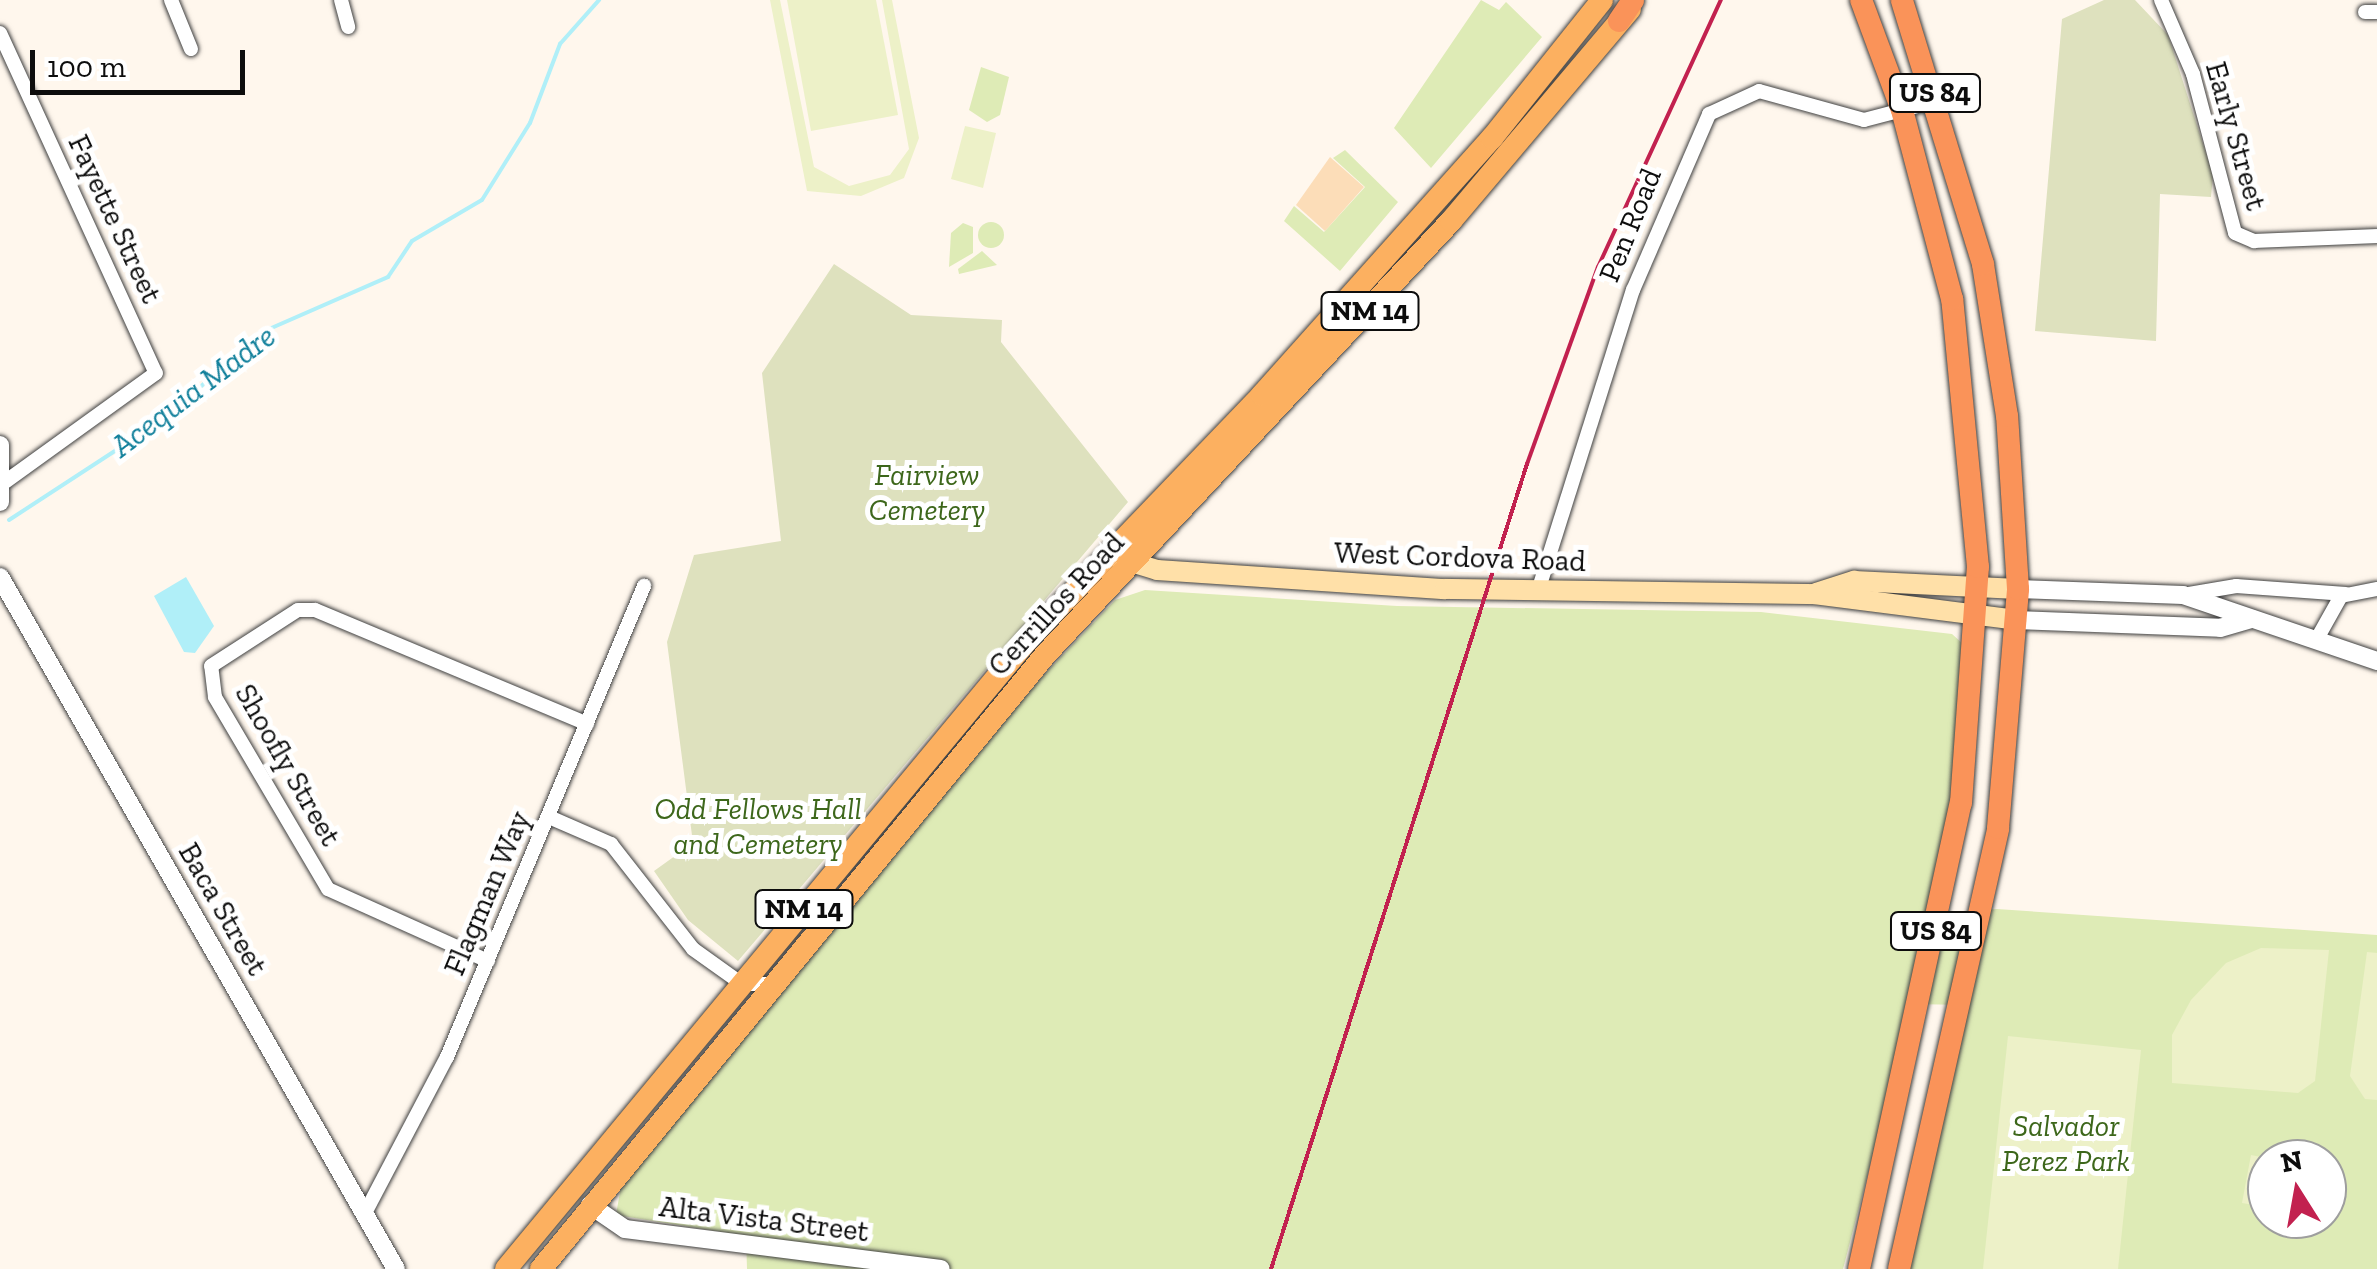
<!DOCTYPE html>
<style>
body{margin:0}
#map{position:relative;width:2377px;height:1269px;overflow:hidden;background:#fff7ed;font-family:"Zilla Slab",serif}
div>[style]{position:absolute}
[style*='--x']{left:calc(var(--x)*1px);top:calc(var(--y)*1px);width:calc(var(--w)*1px);rotate:calc(var(--a)*1deg)}
.green>*{inset:0;background:#deebb6}
.round{border-radius:50%}
.sand>*{inset:0;background:#fcddb8}
.cemetery>*{inset:0;background:#dee1be}
.pitch>*{inset:0;background:#edf1c8}
.water>*{inset:0;background:#b0eff8}
.stream>*{height:4px;margin:-2px;padding:0 2px;transform-origin:2px;border-radius:2px;background:#b0eff8}
.roads{filter:drop-shadow(0 0 2px #404040) drop-shadow(0 0 2px #404040)}
.minor>*{height:14px;margin:-7px;padding:0 7px;transform-origin:7px;border-radius:7px;background:#fff}
.tertiary>*{height:18px;margin:-9px;padding:0 9px;transform-origin:9px;border-radius:9px;background:#fff}
.secondary>*{height:20px;margin:-10px;padding:0 10px;transform-origin:10px;border-radius:10px;background:#ffe0a8}
.primary>*{height:22px;margin:-11px;padding:0 11px;transform-origin:11px;border-radius:11px;background:#fcb060}
.trunk>*{height:22px;margin:-11px;padding:0 11px;transform-origin:11px;border-radius:11px;background:#fa9359}
.rail>*{height:4px;margin:-2px;padding:0 2px;transform-origin:2px;border-radius:2px;background:#c2214f}
span{translate:-50% -50%;white-space:nowrap;text-align:center;line-height:1.15;-webkit-text-stroke:10px #fff;paint-order:stroke}
.shield-label span{padding:2px 8px;background:#fff;border:2px solid;border-radius:8px;-webkit-text-stroke-width:0}
.shield-label{font-size:28px;color:#0d0d0d;font-weight:700}
.street-label{font-size:30px;color:#0d0d0d}
.park-label{font-size:30px;color:#3d671b;font-style:italic}
.water-label{font-size:32px;color:#13819c;font-style:italic}
.north{position:absolute;left:2247px;top:1139px;width:100px;height:100px;box-sizing:border-box;background:#fff;border:2px solid #9e9e9e;border-radius:50%;rotate:349deg;font-size:28px;font-weight:700;line-height:40px;text-align:center;color:#0d0d0d}
.north::after{content:'';display:block;margin:auto;width:35px;height:45px;background:#c2214f;clip-path:polygon(50% 0,100% 100%,50% 72%,0 100%)}
.scale{position:absolute;left:30px;top:50px;width:215px;height:45px;box-sizing:border-box;border:5px solid #0d0d0d;border-top:0;padding-left:12px;font-size:30px;line-height:35px;white-space:nowrap;color:#0d0d0d;-webkit-text-stroke:8px #fff;paint-order:stroke}
</style>
<div id="map">
<div class="green">
<i style="clip-path:polygon(1481px 0,1499px 10px,1506px 2px,1542px 37px,1431px 168px,1394px 128px)"></i>
<i style="clip-path:polygon(981px 67px,1009px 77px,1000px 115px,987px 122px,969px 110px)"></i>
<i style="clip-path:polygon(1345px 150px,1398px 202px,1340px 271px,1284px 221px,1294px 206px,1324px 232px,1365px 187px,1333px 158px)"></i>
<i class="round" style="left:978px;top:222px;width:26px;height:26px"></i>
<i style="clip-path:polygon(963px 223px,973px 227px,973px 253px,949px 267px,951px 233px)"></i>
<i style="clip-path:polygon(982px 251px,997px 265px,959px 274px,958px 269px)"></i>
<i style="clip-path:polygon(evenodd,1145px 590px,1397px 606px,1761px 612px,1952px 634px,1962px 643px,1963px 734px,1933px 913px,1997px 909px,2377px 935px,2377px 1269px,1907px 1269px,1966px 1005px,1912px 1004px,1843px 1269px,747px 1269px,746px 1236px,616px 1215px,621px 1186px,1041px 678px,1115px 600px,1145px 590px,2267px 1159px,2327px 1159px,2327px 1219px,2267px 1219px,2267px 1159px)"></i>
</div>
<div class="sand">
<i style="clip-path:polygon(1330px 157px,1364px 187px,1325px 231px,1296px 205px)"></i>
</div>
<div class="cemetery">
<i style="clip-path:polygon(2104px 0,2135px 0,2168px 35px,2213px 175px,2211px 197px,2160px 194px,2156px 341px,2035px 331px,2062px 19px)"></i>
<i style="clip-path:polygon(834px 264px,911px 315px,1002px 320px,1001px 342px,1128px 502px,738px 961px,688px 920px,654px 871px,693px 843px,667px 642px,694px 555px,781px 541px,762px 373px)"></i>
</div>
<div class="pitch">
<i style="clip-path:polygon(770px 0,780px 0,814px 167px,849px 186px,890px 175px,909px 149px,882px 0,892px 0,919px 138px,904px 178px,861px 196px,807px 191px)"></i>
<i style="clip-path:polygon(787px 0,876px 0,898px 115px,811px 131px)"></i>
<i style="clip-path:polygon(965px 126px,996px 133px,983px 188px,951px 179px)"></i>
<i style="clip-path:polygon(2261px 948px,2329px 950px,2315px 1081px,2298px 1093px,2172px 1083px,2172px 1035px,2191px 1000px,2226px 963px)"></i>
<i style="clip-path:polygon(2367px 952px,2377px 953px,2377px 1100px,2365px 1099px,2350px 1076px)"></i>
<i style="clip-path:polygon(2008px 1036px,2141px 1050px,2118px 1269px,1983px 1269px)"></i>
<i style="clip-path:polygon(2251px 1155px,2271px 1159px,2266px 1207px,2242px 1203px)"></i>
</div>
<div class="water">
<i style="clip-path:polygon(186px 577px,214px 626px,195px 653px,184px 652px,154px 596px)"></i>
</div>
<div class="stream">
<i style="--x:9;--y:520;--w:189;--a:-33.1"></i>
<i style="--x:167;--y:417;--w:125;--a:-42.1"></i>
<i style="--x:260;--y:333;--w:140;--a:-23.6"></i>
<i style="--x:388;--y:277;--w:43;--a:-56.3"></i>
<i style="--x:412;--y:241;--w:81;--a:-30.4"></i>
<i style="--x:482;--y:200;--w:91;--a:-58.1"></i>
<i style="--x:530;--y:123;--w:85;--a:-69.2"></i>
<i style="--x:560;--y:44;--w:59;--a:-48.4"></i>
</div>
<div class="roads">
<div class="minor">
<i style="--x:171;--y:0;--w:53;--a:67.8"></i>
<i style="--x:341;--y:0;--w:28;--a:75"></i>
<i style="--x:2161;--y:0;--w:81;--a:66.6"></i>
<i style="--x:2193;--y:74;--w:164;--a:75.2"></i>
<i style="--x:2235;--y:233;--w:21;--a:23"></i>
<i style="--x:2254;--y:241;--w:123;--a:-2.3"></i>
<i style="--x:2365;--y:12;--w:12;--a:0"></i>
<i style="--x:0;--y:33;--w:374;--a:65.4"></i>
<i style="--x:156;--y:373;--w:185;--a:144.2"></i>
<i style="--x:1538;--y:591;--w:316;--a:-72.5"></i>
<i style="--x:1633;--y:290;--w:192;--a:-66.6"></i>
<i style="--x:1709;--y:114;--w:55;--a:-24.7"></i>
<i style="--x:1759;--y:91;--w:109;--a:15.4"></i>
<i style="--x:1864;--y:120;--w:75;--a:-14.6"></i>
<i style="--x:2183;--y:595;--w:54;--a:-9.6"></i>
<i style="--x:2236;--y:586;--w:110;--a:4.2"></i>
<i style="--x:2318;--y:637;--w:47;--a:-60.7"></i>
<i style="--x:2341;--y:596;--w:37;--a:-11"></i>
<i style="--x:549;--y:817;--w:68;--a:23.5"></i>
<i style="--x:611;--y:844;--w:133;--a:52"></i>
<i style="--x:693;--y:949;--w:60;--a:35.5"></i>
<i style="--x:742;--y:984;--w:31;--a:0"></i>
<i style="--x:488;--y:961;--w:175;--a:-155.8"></i>
<i style="--x:328;--y:889;--w:223;--a:-120.5"></i>
<i style="--x:215;--y:697;--w:31;--a:-97"></i>
<i style="--x:211;--y:666;--w:103;--a:-32.8"></i>
<i style="--x:298;--y:610;--w:17;--a:0"></i>
<i style="--x:315;--y:610;--w:295;--a:22.7"></i>
<i style="--x:365;--y:1213;--w:176;--a:-62.3"></i>
<i style="--x:447;--y:1057;--w:511;--a:-67.3"></i>
</div>
<div class="tertiary">
<i style="--x:0;--y:445;--w:57;--a:90"></i>
<i style="--x:0;--y:577;--w:797;--a:60.22"></i>
<i style="--x:2018;--y:589;--w:165;--a:2.1"></i>
<i style="--x:2183;--y:595;--w:205;--a:18.8"></i>
<i style="--x:2016;--y:620;--w:204;--a:2.2"></i>
<i style="--x:2220;--y:628;--w:33;--a:-16"></i>
<i style="--x:590;--y:1205;--w:42;--a:34.4"></i>
<i style="--x:625;--y:1229;--w:318;--a:7.2"></i>
</div>
<div class="secondary">
<i style="--x:1118;--y:558;--w:41;--a:17.1"></i>
<i style="--x:1157;--y:570;--w:289;--a:3.8"></i>
<i style="--x:1445;--y:589;--w:369;--a:0.8"></i>
<i style="--x:1814;--y:594;--w:204;--a:7.3"></i>
<i style="--x:1816;--y:593;--w:40;--a:-18"></i>
<i style="--x:1854;--y:581;--w:164;--a:2.8"></i>
</div>
<div class="primary">
<i style="--x:506;--y:1269;--w:821;--a:-50.34"></i>
<i style="--x:1030;--y:637;--w:335;--a:-46.2"></i>
<i style="--x:1262;--y:395;--w:345;--a:-48.2"></i>
<i style="--x:1492;--y:138;--w:176;--a:-51.4"></i>
<i style="--x:541;--y:1269;--w:796;--a:-50.61"></i>
<i style="--x:1046;--y:654;--w:593;--a:-46.91"></i>
<i style="--x:1451;--y:221;--w:277;--a:-49.8"></i>
</div>
<div class="trunk">
<i style="--x:1619;--y:21;--w:25;--a:-56"></i>
<i style="--x:1859;--y:1269;--w:477;--a:-77.7"></i>
<i style="--x:1961;--y:803;--w:237;--a:-85.9"></i>
<i style="--x:1978;--y:567;--w:269;--a:-95.5"></i>
<i style="--x:1952;--y:299;--w:196;--a:-104.8"></i>
<i style="--x:1902;--y:110;--w:117;--a:-110.4"></i>
<i style="--x:1899;--y:1269;--w:452;--a:-77.3"></i>
<i style="--x:1998;--y:828;--w:240;--a:-85.2"></i>
<i style="--x:2018;--y:589;--w:173;--a:-93.6"></i>
<i style="--x:2007;--y:416;--w:154;--a:-99"></i>
<i style="--x:1983;--y:264;--w:276;--a:-107.1"></i>
</div>
</div>
<div class="rail">
<i style="--x:1271;--y:1269;--w:845;--a:-72.36"></i>
<i style="--x:1527;--y:464;--w:209;--a:-70.2"></i>
<i style="--x:1598;--y:267;--w:294;--a:-65.3"></i>
</div>
<div class="shield-label">
<span style="left:1935px;top:93px">US 84</span>
<span style="left:1370px;top:311px">NM 14</span>
<span style="left:804px;top:909px">NM 14</span>
<span style="left:1936px;top:931px">US 84</span>
</div>
<div class="street-label">
<span style="left:2236px;top:136px;rotate:74deg">Early Street</span>
<span style="left:115px;top:219px;rotate:65deg">Fayette Street</span>
<span style="left:1630px;top:225px;rotate:-68deg">Pen Road</span>
<span style="left:1460px;top:557px;rotate:2deg">West Cordova Road</span>
<span style="left:1056px;top:604px;rotate:-47deg">Cerrillos Road</span>
<span style="left:288px;top:765px;rotate:60deg">Shoofly Street</span>
<span style="left:487px;top:893px;rotate:-67deg">Flagman Way</span>
<span style="left:223px;top:909px;rotate:60deg">Baca Street</span>
<span style="left:764px;top:1219px;rotate:7deg">Alta Vista Street</span>
</div>
<div class="park-label">
<span style="left:927px;top:492px">Fairview<br>Cemetery</span>
<span style="left:758px;top:826px">Odd Fellows Hall<br>and Cemetery</span>
<span style="left:2066px;top:1143px">Salvador<br>Perez Park</span>
</div>
<div class="water-label">
<span style="left:193px;top:391px;rotate:-37deg">Acequia Madre</span>
</div>
<div class="north">N</div>
<div class="scale">100 m</div>
</div>
